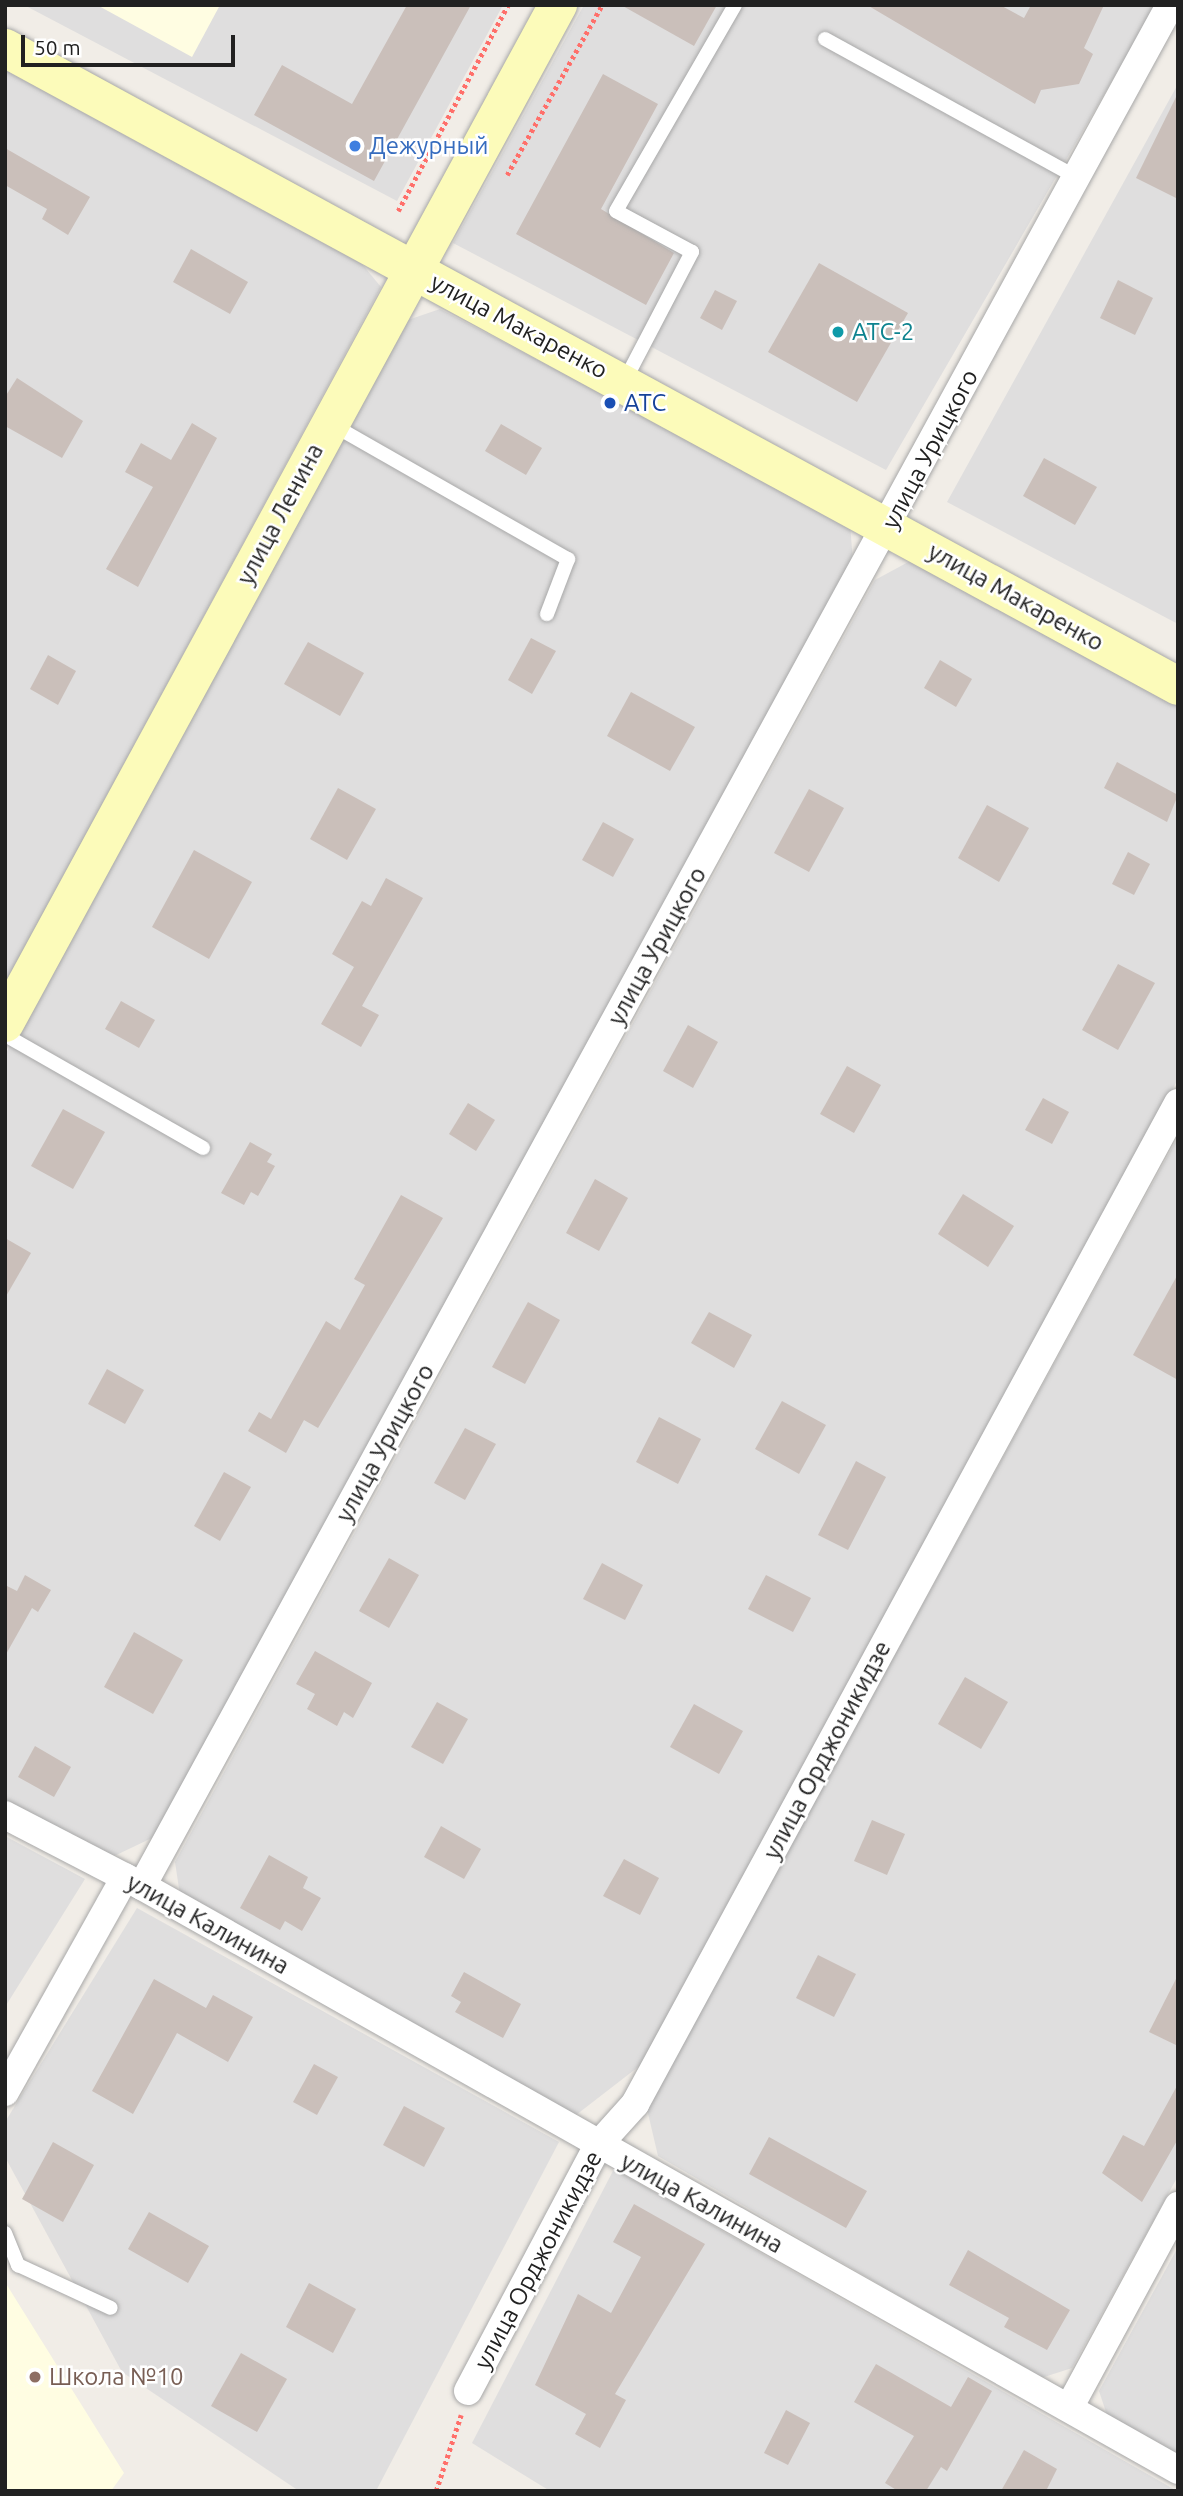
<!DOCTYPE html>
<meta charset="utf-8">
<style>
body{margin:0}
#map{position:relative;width:1183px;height:2496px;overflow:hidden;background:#f1ede7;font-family:Ubuntu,sans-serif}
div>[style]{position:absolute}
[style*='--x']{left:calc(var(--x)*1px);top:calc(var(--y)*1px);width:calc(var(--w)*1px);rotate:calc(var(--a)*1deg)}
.residential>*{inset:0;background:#dfdede}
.education>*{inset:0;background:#fffde2}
.building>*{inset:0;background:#cabfba}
.path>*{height:4.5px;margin-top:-2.25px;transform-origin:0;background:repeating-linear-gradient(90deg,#ff6f6a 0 3.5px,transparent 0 7px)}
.roads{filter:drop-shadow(0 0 2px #a8a8a8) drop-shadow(0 0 2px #a8a8a8)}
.lane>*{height:14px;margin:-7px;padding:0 7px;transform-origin:7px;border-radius:7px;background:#fff}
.street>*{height:28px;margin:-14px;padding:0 14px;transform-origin:14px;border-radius:14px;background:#fff}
.secondary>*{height:38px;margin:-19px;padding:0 19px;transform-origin:19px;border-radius:19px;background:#fcfbba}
.dots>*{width:19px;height:19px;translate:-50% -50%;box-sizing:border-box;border:4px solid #fff;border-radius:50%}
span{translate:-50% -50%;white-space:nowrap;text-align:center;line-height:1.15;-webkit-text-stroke:5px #fff;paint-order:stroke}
.shop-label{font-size:24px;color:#366cbe}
.left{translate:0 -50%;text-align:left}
.street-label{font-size:24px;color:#212121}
.culture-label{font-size:24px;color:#0d838f}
.transit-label{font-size:24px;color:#164399}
.education-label{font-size:24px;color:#785e54}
.frame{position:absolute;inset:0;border:7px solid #212121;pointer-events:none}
.scale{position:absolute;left:21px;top:35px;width:214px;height:32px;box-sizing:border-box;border:4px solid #212121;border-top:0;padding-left:9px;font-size:21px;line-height:24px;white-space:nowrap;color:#212121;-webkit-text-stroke:5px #fff;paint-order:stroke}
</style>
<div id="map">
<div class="residential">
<i style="clip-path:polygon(24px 5px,503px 5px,397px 201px)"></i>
<i style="clip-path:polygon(584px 5px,1156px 5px,886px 470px,453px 243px)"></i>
<i style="clip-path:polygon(5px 70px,362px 264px,381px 287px,5px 985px)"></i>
<i style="clip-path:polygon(1178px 84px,1178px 624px,947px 502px)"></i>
<i style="clip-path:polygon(440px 309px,850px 523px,853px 563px,154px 1837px,110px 1858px,5px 1801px,5px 1055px,405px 321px)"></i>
<i style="clip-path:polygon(912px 560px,1178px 706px,1178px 1079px,642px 2064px,576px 2115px,180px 1895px,175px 1862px,875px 580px)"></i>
<i style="clip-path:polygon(1178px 1137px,1178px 2176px,1072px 2368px,1041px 2378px,658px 2156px,647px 2109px)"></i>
<i style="clip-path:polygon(5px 1836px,85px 1879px,5px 2007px)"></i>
<i style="clip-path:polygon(137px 1908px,559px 2142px,376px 2491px,299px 2491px,122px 2372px,5px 2157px,5px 2122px)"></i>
<i style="clip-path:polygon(614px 2169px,1177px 2491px,550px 2491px,472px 2443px)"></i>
<i style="clip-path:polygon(1178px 2247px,1178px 2455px,1107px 2415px,1099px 2391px)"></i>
</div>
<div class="education">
<i style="clip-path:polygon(97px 5px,220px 5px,192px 57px)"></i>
<i style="clip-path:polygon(5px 2282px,124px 2473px,111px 2491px,5px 2491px)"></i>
</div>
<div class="building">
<i style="clip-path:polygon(407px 5px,471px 5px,374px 181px,254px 115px,282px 65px,352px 104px)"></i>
<i style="clip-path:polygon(621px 5px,717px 5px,694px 46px)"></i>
<i style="clip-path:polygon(867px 5px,1000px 5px,1024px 18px,1031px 5px,1104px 5px,1084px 48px,1093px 54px,1079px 84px,1041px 90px,1035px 104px)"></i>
<i style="clip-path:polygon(603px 74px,658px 104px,601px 209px,674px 253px,646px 305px,516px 234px)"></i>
<i style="clip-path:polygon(1178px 93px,1178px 199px,1136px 178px)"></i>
<i style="clip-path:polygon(5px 148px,90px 197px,68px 235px,42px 219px,47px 209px,5px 185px)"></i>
<i style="clip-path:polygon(191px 249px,248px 282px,230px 314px,173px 282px)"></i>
<i style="clip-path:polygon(819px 263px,908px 313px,857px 402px,768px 352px)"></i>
<i style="clip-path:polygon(1118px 280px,1153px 298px,1135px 335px,1100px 318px)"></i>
<i style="clip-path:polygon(715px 290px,737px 301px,722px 330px,700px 318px)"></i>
<i style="clip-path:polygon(17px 378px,83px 421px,62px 458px,5px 426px,5px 397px)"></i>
<i style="clip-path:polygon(192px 423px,217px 438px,138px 587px,106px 569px,153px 487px,125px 472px,141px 443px,171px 460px)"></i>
<i style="clip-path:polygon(501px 424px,542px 448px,526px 475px,485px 451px)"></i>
<i style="clip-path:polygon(1044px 458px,1097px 487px,1075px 525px,1023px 496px)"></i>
<i style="clip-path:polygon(531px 638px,556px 651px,532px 694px,508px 680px)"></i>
<i style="clip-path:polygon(308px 642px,364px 673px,340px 716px,284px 684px)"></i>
<i style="clip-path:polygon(48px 655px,76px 671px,58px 705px,30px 689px)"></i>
<i style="clip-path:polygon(940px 660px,972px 679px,956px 707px,924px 688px)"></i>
<i style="clip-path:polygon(631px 692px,695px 727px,670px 771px,607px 736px)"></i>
<i style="clip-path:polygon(1117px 762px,1178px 795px,1167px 822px,1104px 788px)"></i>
<i style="clip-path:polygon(338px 788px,376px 809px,347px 860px,310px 839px)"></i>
<i style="clip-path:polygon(809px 789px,844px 808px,809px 872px,774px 853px)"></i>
<i style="clip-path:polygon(987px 805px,1029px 828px,999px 882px,958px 858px)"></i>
<i style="clip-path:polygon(603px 822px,634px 839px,613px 877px,582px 860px)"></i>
<i style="clip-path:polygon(194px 850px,252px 882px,209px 959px,152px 927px)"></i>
<i style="clip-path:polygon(1128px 852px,1150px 864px,1134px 895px,1112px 884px)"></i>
<i style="clip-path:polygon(386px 878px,423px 898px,362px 1006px,379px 1015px,361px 1047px,321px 1024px,354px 967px,332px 954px,362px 901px,371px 906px)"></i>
<i style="clip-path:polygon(1118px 964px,1155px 983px,1118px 1050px,1082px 1030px)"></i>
<i style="clip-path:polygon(121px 1001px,155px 1020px,139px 1048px,105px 1029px)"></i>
<i style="clip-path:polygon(688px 1025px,718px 1042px,693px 1088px,663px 1071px)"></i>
<i style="clip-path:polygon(847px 1066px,881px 1085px,854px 1133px,820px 1114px)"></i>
<i style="clip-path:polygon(1043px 1098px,1069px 1112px,1052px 1144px,1025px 1130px)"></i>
<i style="clip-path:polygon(468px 1103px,495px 1120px,476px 1151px,449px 1134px)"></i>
<i style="clip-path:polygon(63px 1109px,105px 1132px,73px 1189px,31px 1166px)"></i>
<i style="clip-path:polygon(250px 1142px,272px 1154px,267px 1162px,275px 1166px,258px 1196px,251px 1192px,244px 1205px,221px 1193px)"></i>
<i style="clip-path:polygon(595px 1179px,628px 1198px,599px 1251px,566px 1233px)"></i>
<i style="clip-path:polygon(963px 1194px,1014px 1226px,988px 1267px,938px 1234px)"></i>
<i style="clip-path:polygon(401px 1195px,443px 1218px,318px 1428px,304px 1420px,286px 1453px,248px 1431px,259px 1412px,271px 1419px,326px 1321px,340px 1330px,365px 1285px,354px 1279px)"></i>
<i style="clip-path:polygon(5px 1238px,31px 1253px,5px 1298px)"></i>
<i style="clip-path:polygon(1178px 1274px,1178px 1380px,1133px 1355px)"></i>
<i style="clip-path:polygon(528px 1302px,560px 1320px,525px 1384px,492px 1367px)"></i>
<i style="clip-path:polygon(709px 1312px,752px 1335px,734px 1368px,691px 1343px)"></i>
<i style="clip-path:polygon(107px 1369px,144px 1390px,125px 1424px,88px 1404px)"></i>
<i style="clip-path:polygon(782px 1401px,826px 1425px,799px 1474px,755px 1449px)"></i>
<i style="clip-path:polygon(659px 1417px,701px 1439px,678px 1484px,636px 1462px)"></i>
<i style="clip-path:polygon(465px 1428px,496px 1444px,465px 1500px,434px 1483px)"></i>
<i style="clip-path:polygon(856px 1461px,886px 1477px,848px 1550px,818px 1535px)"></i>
<i style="clip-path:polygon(224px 1472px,251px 1487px,220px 1541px,194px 1526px)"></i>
<i style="clip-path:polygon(389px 1558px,419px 1575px,389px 1628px,359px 1611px)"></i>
<i style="clip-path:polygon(602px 1563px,643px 1585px,625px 1620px,583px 1599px)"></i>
<i style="clip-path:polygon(25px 1575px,51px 1590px,38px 1612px,32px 1608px,5px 1656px,5px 1585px,17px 1591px)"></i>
<i style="clip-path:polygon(766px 1575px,811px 1598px,793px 1632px,748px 1609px)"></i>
<i style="clip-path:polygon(134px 1632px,183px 1660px,153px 1714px,104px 1687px)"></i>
<i style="clip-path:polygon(315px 1651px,372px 1683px,353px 1718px,344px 1712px,337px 1726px,307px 1709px,315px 1694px,296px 1684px)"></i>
<i style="clip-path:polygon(965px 1677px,1008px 1702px,981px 1749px,938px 1724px)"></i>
<i style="clip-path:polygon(437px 1702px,468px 1719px,443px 1764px,411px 1747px)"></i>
<i style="clip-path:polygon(694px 1704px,743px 1731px,719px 1774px,670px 1747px)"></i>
<i style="clip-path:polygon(35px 1746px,71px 1767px,54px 1797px,18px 1777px)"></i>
<i style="clip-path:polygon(872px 1820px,905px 1834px,887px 1875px,854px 1861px)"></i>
<i style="clip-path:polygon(441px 1826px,481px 1849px,464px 1879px,424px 1857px)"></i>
<i style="clip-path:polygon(269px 1855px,308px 1877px,303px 1888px,321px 1898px,302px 1931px,285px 1921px,280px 1930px,240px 1908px)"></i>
<i style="clip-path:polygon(624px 1859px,659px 1878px,640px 1915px,603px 1896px)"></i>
<i style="clip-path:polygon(818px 1955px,856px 1974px,834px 2017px,796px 1998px)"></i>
<i style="clip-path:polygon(464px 1972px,521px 2004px,503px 2038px,455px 2012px,461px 2002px,451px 1996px)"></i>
<i style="clip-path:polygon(1178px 1975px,1178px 2046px,1149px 2032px)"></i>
<i style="clip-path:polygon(154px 1979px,206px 2008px,213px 1995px,253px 2017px,228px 2062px,177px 2033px,133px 2114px,92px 2091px)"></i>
<i style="clip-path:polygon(314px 2064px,338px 2077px,317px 2115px,293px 2102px)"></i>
<i style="clip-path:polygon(1178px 2084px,1178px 2139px,1142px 2202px,1102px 2173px,1123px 2135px,1144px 2146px)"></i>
<i style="clip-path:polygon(404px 2106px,445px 2128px,424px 2167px,383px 2145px)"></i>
<i style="clip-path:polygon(769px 2137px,867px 2191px,846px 2228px,749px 2174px)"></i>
<i style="clip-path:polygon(53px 2142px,94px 2165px,63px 2222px,22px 2199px)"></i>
<i style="clip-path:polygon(634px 2204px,705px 2244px,615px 2394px,626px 2400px,600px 2448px,575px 2434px,586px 2414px,535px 2385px,578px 2294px,611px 2313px,641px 2257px,613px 2242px)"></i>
<i style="clip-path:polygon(149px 2212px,209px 2246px,188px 2283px,128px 2249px)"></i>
<i style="clip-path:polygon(968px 2250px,1070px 2310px,1047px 2350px,1004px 2327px,1009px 2318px,949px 2285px)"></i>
<i style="clip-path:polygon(309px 2283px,356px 2309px,333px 2353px,286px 2327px)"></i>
<i style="clip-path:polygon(241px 2353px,287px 2379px,257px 2432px,211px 2406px)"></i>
<i style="clip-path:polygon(876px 2364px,951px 2407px,968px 2377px,992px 2391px,947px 2471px,941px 2467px,926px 2491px,898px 2491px,885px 2483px,914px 2436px,854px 2402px)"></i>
<i style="clip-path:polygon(786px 2410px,810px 2423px,788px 2465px,764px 2453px)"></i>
<i style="clip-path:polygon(1024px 2450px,1057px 2469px,1046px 2491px,1001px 2491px)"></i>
</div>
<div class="path">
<i style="--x:507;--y:175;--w:195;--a:-60.8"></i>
<i style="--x:398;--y:211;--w:234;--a:-61.9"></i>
<i style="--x:436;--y:2491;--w:80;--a:-71.8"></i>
</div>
<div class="roads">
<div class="lane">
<i style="--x:825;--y:39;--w:286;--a:28.8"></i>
<i style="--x:624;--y:382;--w:147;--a:-62.4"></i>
<i style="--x:692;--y:252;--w:86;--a:-151.7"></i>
<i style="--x:616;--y:211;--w:238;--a:-60"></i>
<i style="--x:331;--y:424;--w:273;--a:29.7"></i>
<i style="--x:568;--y:559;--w:59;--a:110.9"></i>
<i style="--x:5;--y:1035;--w:228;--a:29.7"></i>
<i style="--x:5;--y:2233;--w:35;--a:68"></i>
<i style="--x:18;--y:2265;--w:102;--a:24.8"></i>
</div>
<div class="street">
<i style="--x:5;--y:1815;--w:154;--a:27.4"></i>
<i style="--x:142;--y:1886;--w:1189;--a:29.41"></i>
<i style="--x:142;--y:1886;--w:2144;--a:-61.34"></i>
<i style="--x:5;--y:2092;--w:246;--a:-60.8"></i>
<i style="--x:468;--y:2391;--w:280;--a:-62.1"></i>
<i style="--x:599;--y:2144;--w:54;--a:-48"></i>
<i style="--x:635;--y:2104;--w:1139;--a:-61.52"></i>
<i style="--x:1069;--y:2408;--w:230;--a:-61.6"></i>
</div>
<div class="secondary">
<i style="--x:5;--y:48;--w:1335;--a:28.54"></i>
<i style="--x:5;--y:1023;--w:1159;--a:-61.49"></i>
</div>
</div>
<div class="dots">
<i style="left:355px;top:146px;background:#3f7fe0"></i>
<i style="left:838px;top:332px;background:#0f9aa8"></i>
<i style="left:610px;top:403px;background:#1a4fb4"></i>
<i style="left:35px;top:2377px;background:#8d6e63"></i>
</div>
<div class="shop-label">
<span class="left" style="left:369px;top:146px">Дежурный</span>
</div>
<div class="street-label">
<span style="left:519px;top:326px;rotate:28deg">улица Макаренко</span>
<span style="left:930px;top:449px;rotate:-62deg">улица Урицкого</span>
<span style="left:280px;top:514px;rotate:-62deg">улица Ленина</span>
<span style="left:1016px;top:597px;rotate:29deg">улица Макаренко</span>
<span style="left:657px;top:946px;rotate:-61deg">улица Урицкого</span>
<span style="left:385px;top:1443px;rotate:-61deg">улица Урицкого</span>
<span style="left:827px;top:1750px;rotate:-62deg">улица Орджоникидзе</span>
<span style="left:208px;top:1924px;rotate:29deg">улица Калинина</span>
<span style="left:702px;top:2203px;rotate:29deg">улица Калинина</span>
<span style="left:538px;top:2260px;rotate:-62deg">улица Орджоникидзе</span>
</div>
<div class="culture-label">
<span class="left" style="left:852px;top:332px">АТС-2</span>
</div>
<div class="transit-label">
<span class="left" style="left:624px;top:403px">АТС</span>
</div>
<div class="education-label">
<span class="left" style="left:49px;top:2377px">Школа №10</span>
</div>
<div class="frame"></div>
<div class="scale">50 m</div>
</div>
